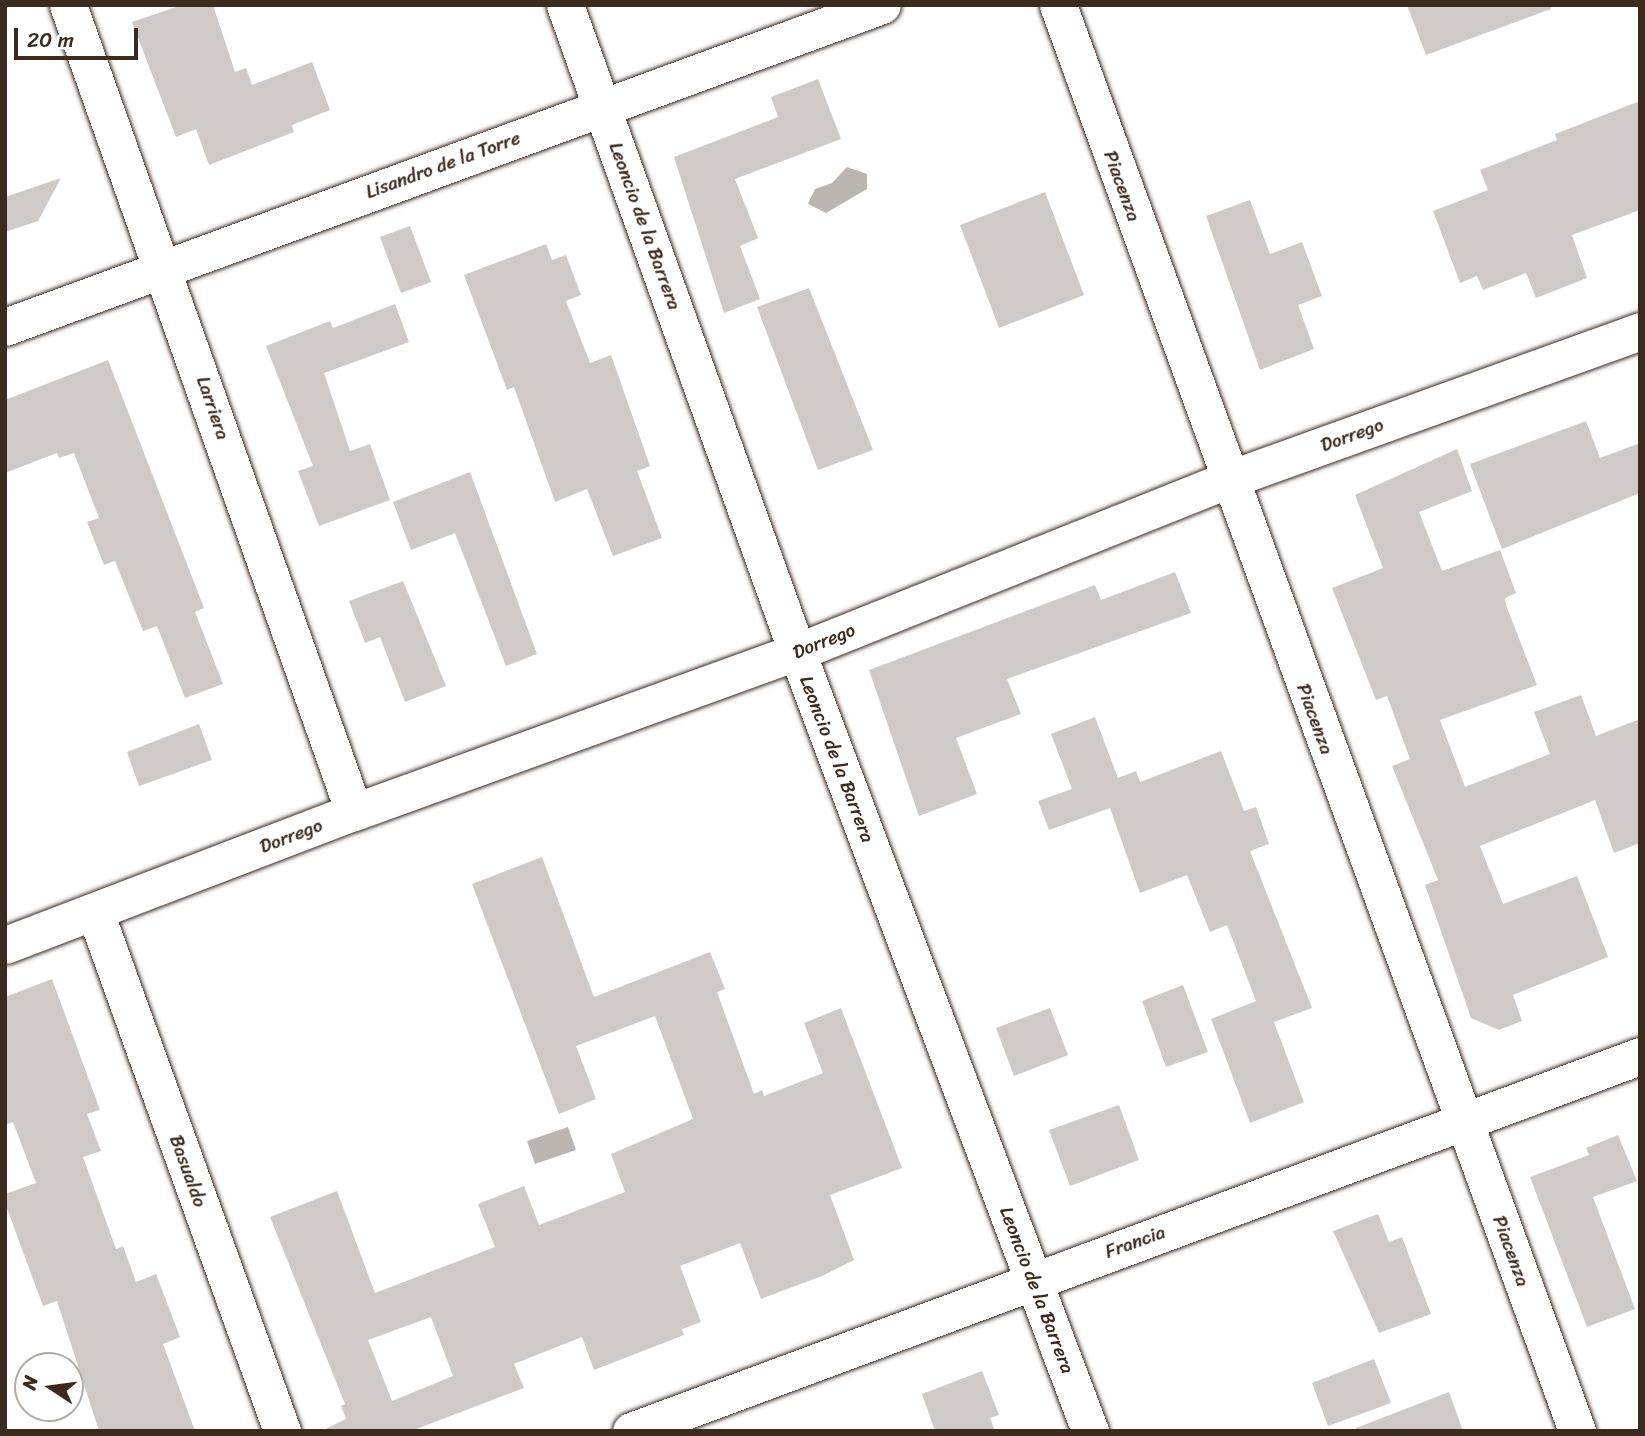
<!DOCTYPE html>
<style>
body{margin:0}
#map{position:relative;width:1645px;height:1436px;overflow:hidden;background:#fff;font-family:Sriracha,sans-serif}
div>[style]{position:absolute}
[style*='--x']{left:calc(var(--x)*1px);top:calc(var(--y)*1px);width:calc(var(--w)*1px);rotate:calc(var(--a)*1deg)}
.water>*{inset:0;background:#bcb6b3}
.building>*{inset:0;background:#cfcac7}
.roads{filter:drop-shadow(0 0 2px #3b2a1e) drop-shadow(0 0 2px #3b2a1e)}
.minor>*{height:37px;margin:-18.5px;padding:0 18.5px;transform-origin:18.5px;border-radius:18.5px;background:#fff}
span{translate:-50% -50%;white-space:nowrap;text-align:center;line-height:1.15;-webkit-text-stroke:5px #fff;paint-order:stroke}
.street-label{font-size:19px;color:#3b2a1e}
.frame{position:absolute;inset:0;border:7px solid #3b2a1e;pointer-events:none}
.north{position:absolute;left:14px;top:1352px;width:70px;height:70px;box-sizing:border-box;background:#fff;border:2px solid #b1aaa5;border-radius:50%;rotate:283deg;font-size:19px;font-weight:700;line-height:28px;text-align:center;color:#3b2a1e}
.north::after{content:'';display:block;margin:auto;width:24px;height:32px;background:#3b2a1e;clip-path:polygon(50% 0,100% 100%,50% 72%,0 100%)}
.scale{position:absolute;left:14px;top:28px;width:124px;height:32px;box-sizing:border-box;border:4px solid #3b2a1e;border-top:0;padding-left:9px;font-size:21px;line-height:24px;white-space:nowrap;color:#3b2a1e;-webkit-text-stroke:5px #fff;paint-order:stroke}
</style>
<div id="map">
<div class="water">
<i style="clip-path:polygon(847px 167px,867px 174px,867px 189px,826px 213px,808px 204px,815px 189px,832px 183px)"></i>
<i style="clip-path:polygon(568px 1127px,576px 1150px,535px 1164px,527px 1141px)"></i>
</div>
<div class="building">
<i style="clip-path:polygon(182px 5px,213px 5px,235px 72px,246px 68px,252px 85px,312px 62px,330px 110px,292px 125px,294px 132px,209px 165px,196px 129px,176px 137px,132px 22px)"></i>
<i style="clip-path:polygon(1407px 5px,1550px 5px,1551px 9px,1426px 55px)"></i>
<i style="clip-path:polygon(818px 79px,841px 139px,735px 179px,758px 238px,740px 246px,760px 299px,724px 313px,674px 157px,778px 117px,771px 97px)"></i>
<i style="clip-path:polygon(1640px 101px,1640px 210px,1572px 235px,1587px 278px,1536px 298px,1526px 273px,1483px 290px,1477px 276px,1460px 283px,1433px 211px,1488px 190px,1480px 170px,1557px 140px,1555px 134px)"></i>
<i style="clip-path:polygon(61px 178px,38px 221px,5px 232px,5px 197px)"></i>
<i style="clip-path:polygon(1045px 192px,1084px 295px,999px 328px,960px 225px)"></i>
<i style="clip-path:polygon(1250px 200px,1270px 254px,1302px 242px,1322px 296px,1298px 305px,1314px 349px,1260px 370px,1206px 216px)"></i>
<i style="clip-path:polygon(410px 226px,431px 282px,401px 293px,380px 237px)"></i>
<i style="clip-path:polygon(546px 244px,552px 260px,566px 255px,581px 295px,566px 301px,590px 363px,611px 355px,650px 466px,637px 471px,662px 538px,613px 556px,587px 489px,555px 502px,514px 387px,507px 390px,464px 275px)"></i>
<i style="clip-path:polygon(809px 288px,873px 450px,818px 470px,757px 307px)"></i>
<i style="clip-path:polygon(395px 304px,409px 342px,324px 373px,350px 451px,370px 444px,390px 500px,319px 526px,298px 471px,313px 466px,266px 346px,330px 321px,333px 328px)"></i>
<i style="clip-path:polygon(108px 360px,204px 608px,195px 612px,223px 684px,185px 698px,157px 626px,143px 631px,115px 561px,104px 565px,87px 522px,99px 518px,74px 453px,59px 458px,57px 453px,5px 473px,5px 400px)"></i>
<i style="clip-path:polygon(1586px 421px,1600px 458px,1640px 443px,1640px 493px,1502px 549px,1470px 464px)"></i>
<i style="clip-path:polygon(1457px 449px,1472px 491px,1419px 512px,1442px 571px,1500px 550px,1516px 593px,1505px 598px,1506px 605px,1537px 685px,1440px 720px,1465px 787px,1550px 754px,1534px 712px,1581px 695px,1596px 736px,1640px 719px,1640px 843px,1614px 853px,1595px 800px,1480px 846px,1503px 904px,1577px 876px,1608px 957px,1513px 995px,1522px 1021px,1499px 1030px,1471px 1018px,1425px 885px,1438px 880px,1392px 766px,1410px 759px,1387px 696px,1376px 700px,1332px 588px,1383px 568px,1355px 495px)"></i>
<i style="clip-path:polygon(470px 472px,537px 654px,506px 666px,455px 533px,411px 550px,393px 502px)"></i>
<i style="clip-path:polygon(1175px 572px,1191px 613px,1007px 679px,1021px 714px,956px 738px,977px 794px,919px 816px,869px 670px,1095px 585px,1101px 600px)"></i>
<i style="clip-path:polygon(403px 581px,446px 686px,405px 702px,380px 637px,365px 643px,349px 601px)"></i>
<i style="clip-path:polygon(1095px 717px,1118px 778px,1136px 771px,1140px 782px,1221px 751px,1244px 811px,1256px 807px,1269px 844px,1250px 851px,1312px 1008px,1274px 1022px,1304px 1102px,1250px 1123px,1211px 1019px,1256px 1001px,1227px 925px,1210px 932px,1187px 875px,1140px 893px,1110px 808px,1049px 830px,1038px 801px,1072px 789px,1051px 734px)"></i>
<i style="clip-path:polygon(199px 724px,212px 760px,139px 786px,127px 752px)"></i>
<i style="clip-path:polygon(evenodd,542px 857px,594px 997px,710px 952px,725px 989px,717px 992px,754px 1094px,762px 1090px,764px 1096px,823px 1073px,804px 1023px,841px 1008px,902px 1168px,830px 1195px,854px 1260px,822px 1276px,761px 1299px,740px 1243px,680px 1266px,701px 1322px,682px 1329px,684px 1335px,594px 1370px,582px 1337px,514px 1364px,524px 1388px,411px 1431px,321px 1431px,346px 1419px,341px 1406px,345px 1404px,270px 1217px,337px 1191px,375px 1293px,495px 1247px,478px 1204px,524px 1186px,539px 1225px,625px 1192px,611px 1154px,693px 1119px,655px 1016px,576px 1046px,596px 1099px,559px 1114px,472px 884px,542px 857px,431px 1317px,453px 1376px,392px 1401px,368px 1340px,431px 1317px)"></i>
<i style="clip-path:polygon(52px 979px,100px 1110px,87px 1114px,101px 1151px,83px 1157px,116px 1249px,123px 1246px,136px 1282px,156px 1274px,180px 1337px,163px 1344px,195px 1431px,99px 1431px,57px 1301px,43px 1306px,5px 1203px,5px 1194px,36px 1183px,13px 1122px,5px 1125px,5px 997px)"></i>
<i style="clip-path:polygon(1183px 985px,1208px 1052px,1166px 1067px,1142px 1001px)"></i>
<i style="clip-path:polygon(1050px 1008px,1068px 1055px,1014px 1076px,996px 1028px)"></i>
<i style="clip-path:polygon(1119px 1105px,1139px 1160px,1070px 1186px,1049px 1130px)"></i>
<i style="clip-path:polygon(1618px 1135px,1637px 1181px,1593px 1197px,1635px 1309px,1587px 1327px,1530px 1177px,1589px 1155px,1586px 1148px)"></i>
<i style="clip-path:polygon(1378px 1214px,1389px 1242px,1402px 1237px,1431px 1314px,1379px 1333px,1333px 1231px)"></i>
<i style="clip-path:polygon(1374px 1359px,1391px 1403px,1328px 1426px,1312px 1383px)"></i>
<i style="clip-path:polygon(982px 1371px,999px 1415px,990px 1418px,995px 1431px,935px 1431px,922px 1394px)"></i>
<i style="clip-path:polygon(1449px 1392px,1463px 1431px,1357px 1431px,1356px 1428px)"></i>
</div>
<div class="roads">
<div class="minor">
<i style="--x:68;--y:5;--w:856;--a:70.49"></i>
<i style="--x:565;--y:5;--w:687;--a:70.27"></i>
<i style="--x:797;--y:652;--w:832;--a:69.39"></i>
<i style="--x:1058;--y:5;--w:1518;--a:70"></i>
<i style="--x:5;--y:327;--w:934;--a:-20.16"></i>
<i style="--x:95;--y:912;--w:552;--a:70.19"></i>
<i style="--x:5;--y:945;--w:373;--a:-20.9"></i>
<i style="--x:354;--y:812;--w:471;--a:-19.9"></i>
<i style="--x:797;--y:652;--w:463;--a:-21.8"></i>
<i style="--x:1227;--y:480;--w:439;--a:-19.8"></i>
<i style="--x:631;--y:1431;--w:1076;--a:-20.39"></i>
</div>
</div>
<div class="street-label">
<span style="left:443px;top:165px;rotate:-20deg">Lisandro de la Torre</span>
<span style="left:1122px;top:186px;rotate:70deg">Piacenza</span>
<span style="left:645px;top:226px;rotate:70deg">Leoncio de la Barrera</span>
<span style="left:213px;top:408px;rotate:71deg">Larriera</span>
<span style="left:1352px;top:435px;rotate:-20deg">Dorrego</span>
<span style="left:824px;top:641px;rotate:-22deg">Dorrego</span>
<span style="left:1315px;top:719px;rotate:70deg">Piacenza</span>
<span style="left:837px;top:759px;rotate:69deg">Leoncio de la Barrera</span>
<span style="left:291px;top:836px;rotate:-21deg">Dorrego</span>
<span style="left:188px;top:1171px;rotate:70deg">Basualdo</span>
<span style="left:1135px;top:1242px;rotate:-20deg">Francia</span>
<span style="left:1511px;top:1251px;rotate:70deg">Piacenza</span>
<span style="left:1037px;top:1290px;rotate:69deg">Leoncio de la Barrera</span>
</div>
<div class="frame"></div>
<div class="north">N</div>
<div class="scale">20 m</div>
</div>
